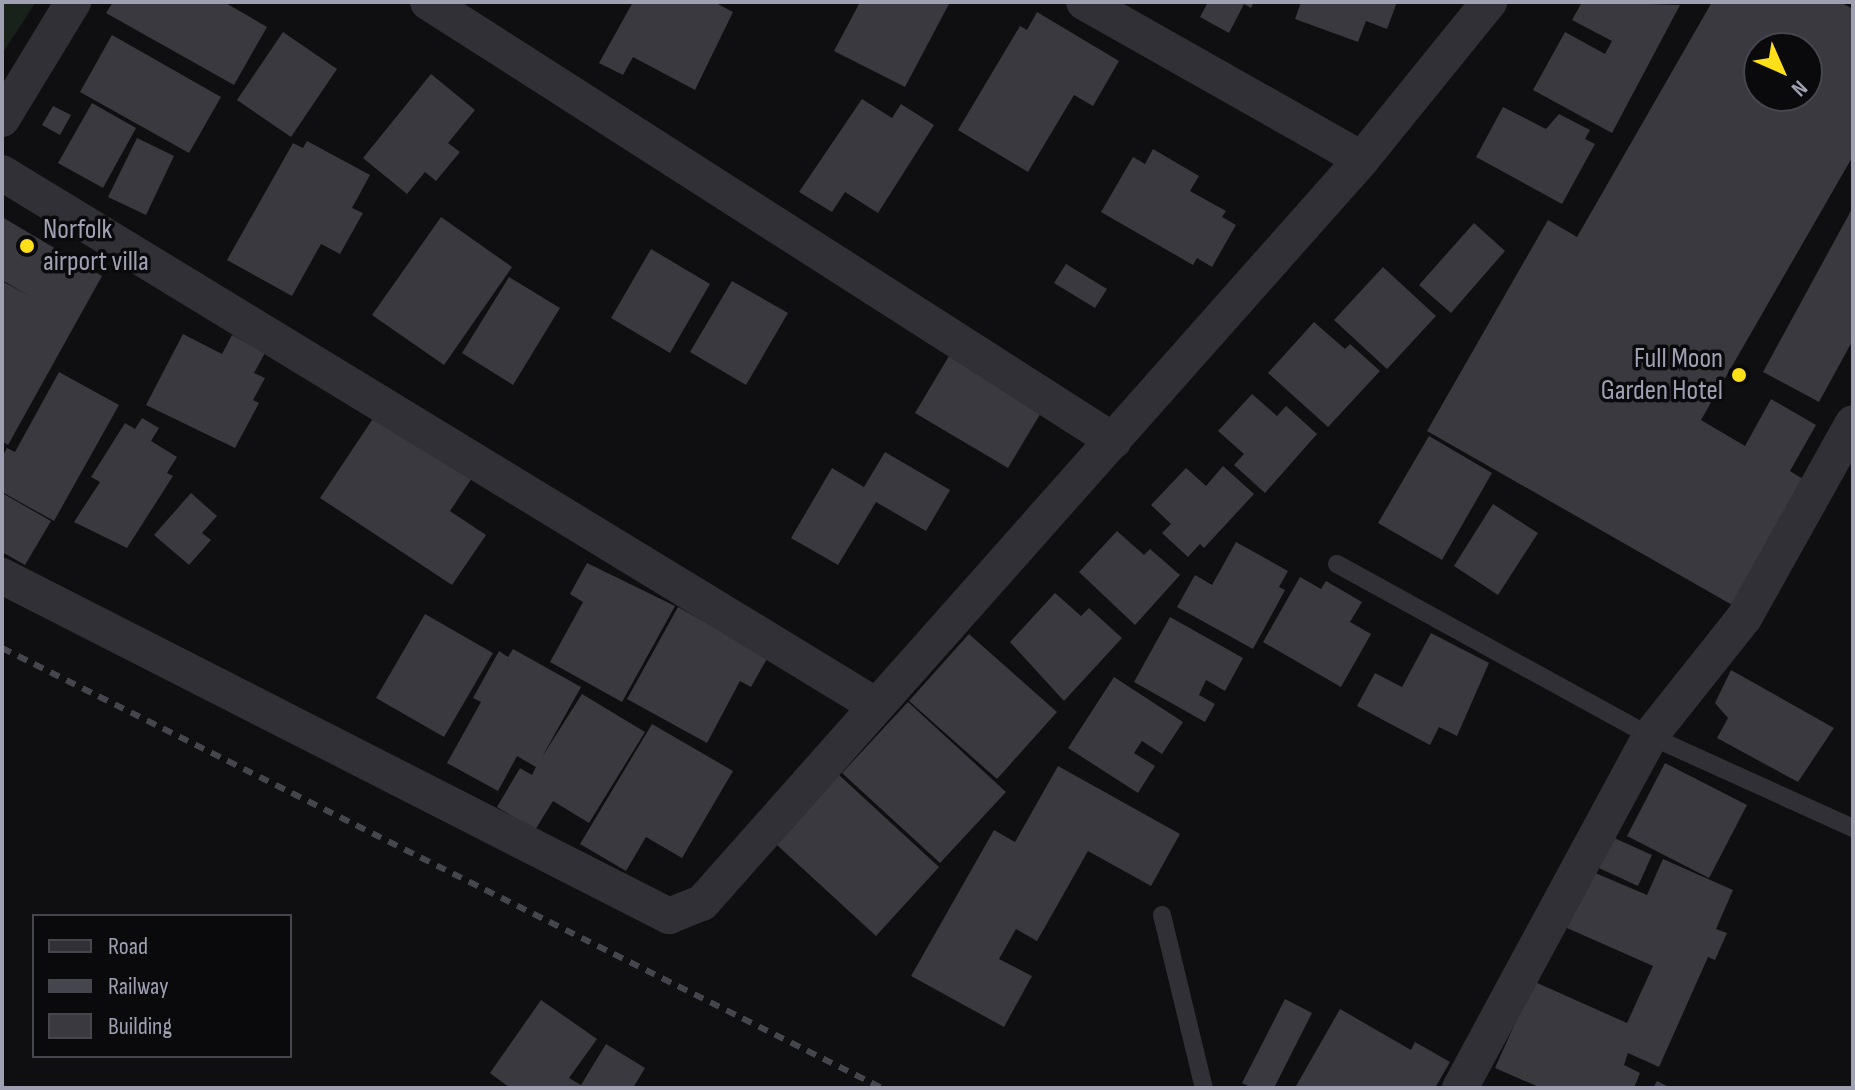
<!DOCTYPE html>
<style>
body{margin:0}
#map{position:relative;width:1855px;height:1090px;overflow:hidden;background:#0f0f11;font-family:"Sofia Sans Condensed",sans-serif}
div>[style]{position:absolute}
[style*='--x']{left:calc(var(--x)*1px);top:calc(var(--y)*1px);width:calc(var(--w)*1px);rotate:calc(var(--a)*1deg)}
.green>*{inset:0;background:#19211b}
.building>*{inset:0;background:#39393f}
.lane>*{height:18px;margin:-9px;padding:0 9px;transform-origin:9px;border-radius:9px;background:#303036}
.street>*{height:36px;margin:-18px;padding:0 18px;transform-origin:18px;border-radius:18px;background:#303036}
.rail>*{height:6px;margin-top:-3px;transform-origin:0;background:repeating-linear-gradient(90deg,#45454d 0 10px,transparent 0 18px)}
.dots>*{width:22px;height:22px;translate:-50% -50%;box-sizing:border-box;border:4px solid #0a0a0c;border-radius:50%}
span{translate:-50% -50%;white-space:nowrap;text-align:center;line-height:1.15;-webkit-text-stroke:7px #0a0a0c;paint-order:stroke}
.poi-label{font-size:28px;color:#9fa1b3}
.left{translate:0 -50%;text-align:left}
.right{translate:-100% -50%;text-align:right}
.frame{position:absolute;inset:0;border:4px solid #9fa1b3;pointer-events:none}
.legend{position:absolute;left:32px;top:914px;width:260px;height:144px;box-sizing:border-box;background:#0a0a0c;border:2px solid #46464f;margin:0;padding:10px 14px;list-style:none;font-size:24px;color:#9fa1b3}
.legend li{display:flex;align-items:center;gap:16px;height:40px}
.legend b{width:40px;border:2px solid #46464f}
.north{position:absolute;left:1743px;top:32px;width:80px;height:80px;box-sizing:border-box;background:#0a0a0c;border:2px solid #46464f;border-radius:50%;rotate:135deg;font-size:22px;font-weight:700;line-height:32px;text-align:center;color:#9fa1b3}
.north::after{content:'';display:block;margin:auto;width:28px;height:36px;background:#ffdf19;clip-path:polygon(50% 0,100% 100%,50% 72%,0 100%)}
</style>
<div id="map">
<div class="green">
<i style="clip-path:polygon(2px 2px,36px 2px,2px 54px)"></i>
</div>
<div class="building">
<i style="clip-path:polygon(113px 2px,224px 2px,267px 27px,234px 85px,106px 13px)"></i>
<i style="clip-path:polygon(633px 2px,714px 2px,733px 12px,695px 90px,633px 57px,623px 75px,599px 63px)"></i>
<i style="clip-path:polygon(860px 2px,950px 2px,905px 87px,834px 51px)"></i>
<i style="clip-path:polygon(1208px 2px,1254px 2px,1251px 8px,1244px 4px,1229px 33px,1200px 17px)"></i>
<i style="clip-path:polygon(1301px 2px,1397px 2px,1387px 29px,1366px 21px,1358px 42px,1295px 19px)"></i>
<i style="clip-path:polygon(1582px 2px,1680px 5px,1612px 133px,1533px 90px,1565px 32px,1605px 54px,1612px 41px,1572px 20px)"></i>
<i style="clip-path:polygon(evenodd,1712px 2px,1840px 2px,1853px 9px,1853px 156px,1701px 420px,1745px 446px,1771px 399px,1816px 425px,1790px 471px,1806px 481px,1734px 606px,1427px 431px,1548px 220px,1577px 237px,1712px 2px,1759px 48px,1807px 48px,1807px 96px,1759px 96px,1759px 48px)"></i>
<i style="clip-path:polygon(1037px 12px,1119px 61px,1093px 106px,1074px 95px,1028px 172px,958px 130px,1020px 26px,1027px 30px)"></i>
<i style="clip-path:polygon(283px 32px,337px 69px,291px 137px,237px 100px)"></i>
<i style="clip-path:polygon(112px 35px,221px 97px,189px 153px,80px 92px)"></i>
<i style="clip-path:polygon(431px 74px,475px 110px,448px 143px,460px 152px,436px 181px,425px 172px,407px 194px,363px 158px)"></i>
<i style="clip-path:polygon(862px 99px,892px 118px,901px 104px,934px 125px,878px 213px,845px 192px,832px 212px,799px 192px)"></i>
<i style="clip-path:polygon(92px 103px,136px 128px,103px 188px,58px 163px)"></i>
<i style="clip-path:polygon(53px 106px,71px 115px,60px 135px,42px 125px)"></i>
<i style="clip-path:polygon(1503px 107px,1546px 129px,1559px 114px,1590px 130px,1585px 139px,1595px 144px,1562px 204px,1476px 157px)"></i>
<i style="clip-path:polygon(137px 138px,174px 156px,146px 215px,108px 197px)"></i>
<i style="clip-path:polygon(307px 141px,370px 175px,352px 208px,363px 213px,340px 254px,321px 244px,292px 296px,227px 260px,293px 143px,303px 148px)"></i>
<i style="clip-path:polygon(1153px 149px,1199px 176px,1190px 191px,1226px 211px,1222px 217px,1236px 225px,1212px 267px,1197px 258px,1193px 265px,1101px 212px,1133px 157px,1145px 164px)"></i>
<i style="clip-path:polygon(1853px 207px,1853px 340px,1819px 402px,1763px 372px)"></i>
<i style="clip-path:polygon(2px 217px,102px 276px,8px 445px,2px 441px,2px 281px,29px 296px,2px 280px)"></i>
<i style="clip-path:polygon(441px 217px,512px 267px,444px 365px,372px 315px)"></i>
<i style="clip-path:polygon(1474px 223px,1505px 251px,1451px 313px,1419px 285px)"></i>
<i style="clip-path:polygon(651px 249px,710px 284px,670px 353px,611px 318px)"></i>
<i style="clip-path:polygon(1066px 264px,1107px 289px,1095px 308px,1054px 283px)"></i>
<i style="clip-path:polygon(1383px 267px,1436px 316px,1387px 369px,1334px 320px)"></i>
<i style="clip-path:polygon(509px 277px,560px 308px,513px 385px,462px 353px)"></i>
<i style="clip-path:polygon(732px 281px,788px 313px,746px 385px,690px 352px)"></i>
<i style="clip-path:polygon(1314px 322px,1345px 349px,1350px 344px,1380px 371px,1328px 427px,1268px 373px)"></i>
<i style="clip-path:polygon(183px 334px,222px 354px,232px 335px,265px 353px,254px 373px,265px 378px,253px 400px,259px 403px,235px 448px,146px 405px)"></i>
<i style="clip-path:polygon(949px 356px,1042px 411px,1008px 468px,915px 413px)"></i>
<i style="clip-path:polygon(59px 372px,119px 405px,54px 521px,2px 492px,2px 457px,7px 448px,15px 452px)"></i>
<i style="clip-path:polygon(1252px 394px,1277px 416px,1286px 406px,1317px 434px,1265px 493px,1234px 465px,1244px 454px,1218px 431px)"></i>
<i style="clip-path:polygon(376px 414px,472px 478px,450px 511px,486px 535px,452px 585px,320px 498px)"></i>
<i style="clip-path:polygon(142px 418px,159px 428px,151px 441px,177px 457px,167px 473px,173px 476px,127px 548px,74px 522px,100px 482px,91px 477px,125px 423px,135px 429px)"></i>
<i style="clip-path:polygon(1429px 436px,1492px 473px,1442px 560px,1378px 523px)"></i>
<i style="clip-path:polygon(885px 452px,950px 490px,926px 531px,876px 502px,838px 565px,791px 538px,832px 468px,864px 487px)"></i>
<i style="clip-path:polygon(1223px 466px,1254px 494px,1204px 548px,1200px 544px,1188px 557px,1162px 533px,1171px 524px,1151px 505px,1186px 468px,1206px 486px)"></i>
<i style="clip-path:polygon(2px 493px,51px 521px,25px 565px,2px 552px)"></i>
<i style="clip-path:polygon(191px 493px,217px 516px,202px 533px,211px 540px,189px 565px,154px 535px)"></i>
<i style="clip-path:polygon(1493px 504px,1538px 533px,1498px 595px,1454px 566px)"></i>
<i style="clip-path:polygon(1117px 531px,1144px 555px,1150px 549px,1180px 575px,1135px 625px,1079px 572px)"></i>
<i style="clip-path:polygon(1236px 542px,1288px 571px,1279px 587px,1285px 590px,1253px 649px,1177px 607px,1195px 575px,1212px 585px)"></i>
<i style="clip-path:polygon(587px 563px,675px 606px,622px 702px,550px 662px,583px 602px,570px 594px)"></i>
<i style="clip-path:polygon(1300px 577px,1321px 589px,1326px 581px,1362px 602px,1350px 622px,1371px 634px,1341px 687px,1263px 642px)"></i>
<i style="clip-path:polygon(1055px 593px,1081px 616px,1089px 608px,1122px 638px,1064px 701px,1010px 642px)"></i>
<i style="clip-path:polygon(678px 607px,768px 657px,751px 687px,740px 681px,707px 743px,627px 699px)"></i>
<i style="clip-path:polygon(425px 614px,493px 653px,444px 737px,376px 698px)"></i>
<i style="clip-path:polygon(1170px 617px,1243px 658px,1225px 691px,1206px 680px,1199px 695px,1215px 704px,1205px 722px,1134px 682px)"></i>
<i style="clip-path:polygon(1431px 633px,1489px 663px,1457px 736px,1439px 727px,1430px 745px,1357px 706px,1375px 673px,1402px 687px)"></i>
<i style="clip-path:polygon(969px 634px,1057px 712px,997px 779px,909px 701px)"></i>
<i style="clip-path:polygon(513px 649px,581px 687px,542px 757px,582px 694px,645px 732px,589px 823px,553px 801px,535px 830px,497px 807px,520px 768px,532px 775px,536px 767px,517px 756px,498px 791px,447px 763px,481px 702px,473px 698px,499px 651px,508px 657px)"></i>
<i style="clip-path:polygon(1731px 670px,1834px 728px,1798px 782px,1717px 738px,1728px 718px,1715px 703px)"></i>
<i style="clip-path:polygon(1114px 677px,1183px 722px,1162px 754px,1142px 741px,1134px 753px,1155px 766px,1138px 793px,1068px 748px)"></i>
<i style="clip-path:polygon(908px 702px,1006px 792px,940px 863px,842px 773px)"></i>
<i style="clip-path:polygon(652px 724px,733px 771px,682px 858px,646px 837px,626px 871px,580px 844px)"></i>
<i style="clip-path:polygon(1665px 763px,1747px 805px,1709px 878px,1627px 836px)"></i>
<i style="clip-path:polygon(1058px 766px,1180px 834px,1151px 886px,1088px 851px,1037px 941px,1016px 929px,999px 959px,1032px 976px,1004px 1027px,911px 976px,994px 830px,1015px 842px)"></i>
<i style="clip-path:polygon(839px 775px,939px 867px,876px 936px,777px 845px)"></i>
<i style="clip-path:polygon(1601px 832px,1652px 855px,1638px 886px,1588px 863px)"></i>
<i style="clip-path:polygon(1663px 859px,1733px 890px,1716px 929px,1727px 933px,1715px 960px,1708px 957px,1659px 1067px,1628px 1053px,1624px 1065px,1640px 1073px,1634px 1088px,1541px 1088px,1495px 1068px,1517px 1019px,1526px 978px,1627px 1023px,1653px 966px,1567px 928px,1593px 872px,1647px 895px)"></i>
<i style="clip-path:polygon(1285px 999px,1312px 1013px,1274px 1088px,1252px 1088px,1242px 1083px)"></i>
<i style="clip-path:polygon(541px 1000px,597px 1039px,569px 1078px,581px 1085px,606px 1044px,645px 1068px,633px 1088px,510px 1088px,490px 1073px)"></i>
<i style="clip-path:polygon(1340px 1009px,1411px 1050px,1415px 1042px,1450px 1062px,1435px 1088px,1296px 1086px)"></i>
<i style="clip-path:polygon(1657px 1081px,1671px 1088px,1653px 1088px)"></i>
</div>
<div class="lane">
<i style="--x:1337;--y:564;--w:357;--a:28.8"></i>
<i style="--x:1650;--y:736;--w:223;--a:24.4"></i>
<i style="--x:1162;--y:915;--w:178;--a:76.4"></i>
</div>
<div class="street">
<i style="--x:428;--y:2;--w:814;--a:32.62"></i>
<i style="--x:1084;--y:2;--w:319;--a:29.5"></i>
<i style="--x:2;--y:119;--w:137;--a:-58.7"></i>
<i style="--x:2;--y:173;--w:1022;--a:31.36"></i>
<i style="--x:2;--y:576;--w:749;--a:27.01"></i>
<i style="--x:669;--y:916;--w:35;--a:-22"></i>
<i style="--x:702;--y:903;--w:995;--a:-48.42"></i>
<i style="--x:1362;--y:159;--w:202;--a:-51"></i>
<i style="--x:1460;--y:1088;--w:400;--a:-61.6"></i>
<i style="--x:1650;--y:736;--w:151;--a:-51.5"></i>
<i style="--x:1744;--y:618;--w:223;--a:-60.8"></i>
</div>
<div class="rail">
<i style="--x:2;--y:648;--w:984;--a:26.57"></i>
</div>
<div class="dots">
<i style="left:27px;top:246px;background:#ffdf19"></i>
<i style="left:1739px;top:375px;background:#ffdf19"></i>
</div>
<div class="poi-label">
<span class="left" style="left:43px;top:246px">Norfolk<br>airport villa</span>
<span class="right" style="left:1723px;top:375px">Full Moon<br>Garden Hotel</span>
</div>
<div class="frame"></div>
<ul class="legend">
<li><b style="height:10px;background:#303036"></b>Road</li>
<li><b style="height:10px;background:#45454d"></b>Railway</li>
<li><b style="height:22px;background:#39393f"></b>Building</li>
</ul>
<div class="north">N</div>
</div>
